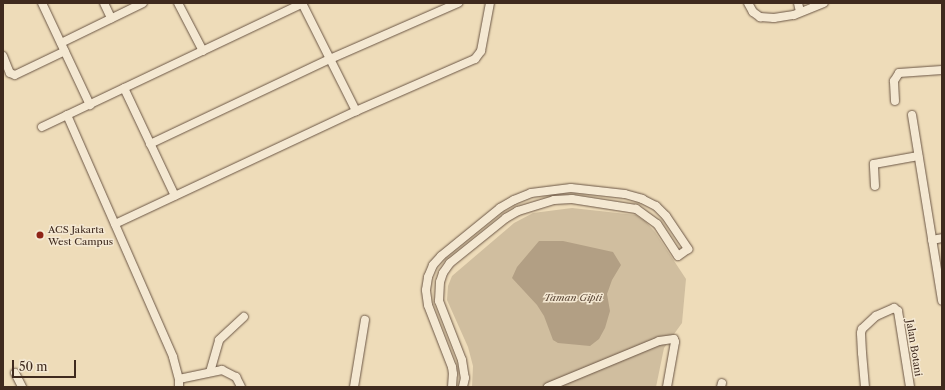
<!DOCTYPE html>
<style>
body{margin:0}
#map{position:relative;width:945px;height:390px;overflow:hidden;background:#eedcb9;font-family:"Libre Caslon Text",serif}
div>[style]{position:absolute}
[style*='--x']{left:calc(var(--x)*1px);top:calc(var(--y)*1px);width:calc(var(--w)*1px);rotate:calc(var(--a)*1deg)}
.green>*{inset:0;background:#d0be9f}
.water>*{inset:0;background:#b29f84}
.roads{filter:drop-shadow(0 0 1px #6b5645) drop-shadow(0 0 1px #6b5645)}
.minor>*{height:8px;margin:-4px;padding:0 4px;transform-origin:4px;border-radius:4px;background:#f4e8d2}
.dots>*{width:11px;height:11px;translate:-50% -50%;box-sizing:border-box;border:2px solid #f4e8d2;border-radius:50%}
span{translate:-50% -50%;white-space:nowrap;text-align:center;line-height:1.15;-webkit-text-stroke:3px #f4e8d2;paint-order:stroke}
.poi-label{font-size:10px;color:#3f2a1e}
.left{translate:0 -50%;text-align:left}
.park-label{font-size:10px;color:#5c4838;font-style:italic}
.street-label{font-size:10px;color:#3f2a1e}
.frame{position:absolute;inset:0;border:4px solid #3f2a1e;pointer-events:none}
.scale{position:absolute;left:12px;top:360px;width:64px;height:18px;box-sizing:border-box;border:2px solid #3f2a1e;border-top:0;padding-left:5px;font-size:12px;line-height:14px;white-space:nowrap;color:#3f2a1e;-webkit-text-stroke:3px #f4e8d2;paint-order:stroke}
</style>
<div id="map">
<div class="green">
<i style="clip-path:polygon(572px 208px,636px 215px,646px 222px,655px 232px,686px 279px,682px 323px,664px 348px,656px 387px,472px 387px,473px 366px,468px 347px,447px 300px,448px 286px,452px 276px,514px 223px,533px 213px)"></i>
</div>
<div class="water">
<i style="clip-path:polygon(539px 241px,563px 241px,613px 252px,621px 265px,612px 280px,607px 294px,610px 311px,605px 328px,599px 339px,590px 346px,558px 343px,553px 340px,544px 316px,537px 305px,512px 278px,517px 267px)"></i>
</div>
<div class="roads">
<div class="minor">
<i style="--x:42;--y:3;--w:113;--a:64.8"></i>
<i style="--x:104;--y:3;--w:17;--a:65"></i>
<i style="--x:178;--y:3;--w:54;--a:62.5"></i>
<i style="--x:302;--y:3;--w:121;--a:63.4"></i>
<i style="--x:748;--y:3;--w:10;--a:61"></i>
<i style="--x:753;--y:12;--w:9;--a:36"></i>
<i style="--x:760;--y:17;--w:14;--a:4"></i>
<i style="--x:774;--y:18;--w:20;--a:-9"></i>
<i style="--x:794;--y:15;--w:32;--a:-22"></i>
<i style="--x:798;--y:3;--w:9;--a:77"></i>
<i style="--x:61;--y:43;--w:91;--a:-26"></i>
<i style="--x:3;--y:56;--w:18;--a:68"></i>
<i style="--x:10;--y:73;--w:5;--a:22"></i>
<i style="--x:15;--y:75;--w:55;--a:-25.6"></i>
<i style="--x:124;--y:88;--w:119;--a:64.7"></i>
<i style="--x:895;--y:101;--w:20;--a:-93"></i>
<i style="--x:894;--y:81;--w:9;--a:-58"></i>
<i style="--x:899;--y:73;--w:43;--a:-4"></i>
<i style="--x:67;--y:115;--w:264;--a:66.3"></i>
<i style="--x:173;--y:357;--w:23;--a:75"></i>
<i style="--x:179;--y:379;--w:8;--a:90"></i>
<i style="--x:912;--y:115;--w:188;--a:80.8"></i>
<i style="--x:42;--y:127;--w:289;--a:-25.4"></i>
<i style="--x:150;--y:144;--w:199;--a:-25.3"></i>
<i style="--x:330;--y:59;--w:140;--a:-23.6"></i>
<i style="--x:875;--y:186;--w:22;--a:-93"></i>
<i style="--x:874;--y:164;--w:45;--a:-10.3"></i>
<i style="--x:115;--y:224;--w:266;--a:-25.1"></i>
<i style="--x:356;--y:111;--w:130;--a:-23.6"></i>
<i style="--x:475;--y:59;--w:10;--a:-53"></i>
<i style="--x:481;--y:51;--w:49;--a:-79.4"></i>
<i style="--x:932;--y:240;--w:10;--a:-11"></i>
<i style="--x:210;--y:372;--w:33;--a:-74"></i>
<i style="--x:219;--y:340;--w:34;--a:-43"></i>
<i style="--x:15;--y:373;--w:16;--a:63"></i>
<i style="--x:179;--y:379;--w:44;--a:-11.8"></i>
<i style="--x:222;--y:370;--w:16;--a:27"></i>
<i style="--x:236;--y:377;--w:11;--a:63"></i>
<i style="--x:354;--y:387;--w:68;--a:-80.7"></i>
<i style="--x:452;--y:387;--w:13;--a:-86"></i>
<i style="--x:453;--y:374;--w:7;--a:-98"></i>
<i style="--x:452;--y:367;--w:66;--a:-111.2"></i>
<i style="--x:428;--y:305;--w:15;--a:-98"></i>
<i style="--x:426;--y:290;--w:13;--a:-81"></i>
<i style="--x:428;--y:277;--w:13;--a:-67"></i>
<i style="--x:433;--y:265;--w:12;--a:-48"></i>
<i style="--x:441;--y:256;--w:76;--a:-39.1"></i>
<i style="--x:500;--y:208;--w:16;--a:-30"></i>
<i style="--x:514;--y:200;--w:18;--a:-22"></i>
<i style="--x:531;--y:193;--w:40;--a:-7.1"></i>
<i style="--x:571;--y:188;--w:54;--a:6.3"></i>
<i style="--x:625;--y:194;--w:18;--a:16"></i>
<i style="--x:642;--y:199;--w:16;--a:27"></i>
<i style="--x:656;--y:206;--w:14;--a:45"></i>
<i style="--x:666;--y:216;--w:40;--a:56"></i>
<i style="--x:688;--y:249;--w:12;--a:145"></i>
<i style="--x:678;--y:256;--w:38;--a:-123"></i>
<i style="--x:657;--y:224;--w:26;--a:-144"></i>
<i style="--x:636;--y:209;--w:65;--a:-171.1"></i>
<i style="--x:572;--y:199;--w:18;--a:177"></i>
<i style="--x:554;--y:200;--w:38;--a:163"></i>
<i style="--x:518;--y:211;--w:14;--a:150"></i>
<i style="--x:506;--y:218;--w:72;--a:141.2"></i>
<i style="--x:450;--y:263;--w:12;--a:125"></i>
<i style="--x:443;--y:273;--w:9;--a:108"></i>
<i style="--x:440;--y:282;--w:19;--a:93"></i>
<i style="--x:439;--y:301;--w:63;--a:68.7"></i>
<i style="--x:462;--y:360;--w:18;--a:81"></i>
<i style="--x:465;--y:378;--w:9;--a:103"></i>
<i style="--x:548;--y:387;--w:120;--a:-22.5"></i>
<i style="--x:659;--y:341;--w:15;--a:-8"></i>
<i style="--x:674;--y:339;--w:3;--a:72"></i>
<i style="--x:675;--y:342;--w:46;--a:100.1"></i>
<i style="--x:721;--y:387;--w:4;--a:-76"></i>
<i style="--x:865;--y:387;--w:34;--a:-95"></i>
<i style="--x:862;--y:353;--w:20;--a:-93"></i>
<i style="--x:861;--y:333;--w:4;--a:-76"></i>
<i style="--x:862;--y:329;--w:19;--a:-43"></i>
<i style="--x:876;--y:316;--w:20;--a:-24"></i>
<i style="--x:894;--y:308;--w:5;--a:37"></i>
<i style="--x:898;--y:311;--w:77;--a:81"></i>
</div>
</div>
<div class="dots">
<i style="left:40px;top:235px;background:#8f2418"></i>
</div>
<div class="poi-label">
<span class="left" style="left:48px;top:235px">ACS Jakarta<br>West Campus</span>
</div>
<div class="park-label">
<span style="left:573px;top:298px">Taman Gipti</span>
</div>
<div class="street-label">
<span style="left:914px;top:348px;rotate:81deg">Jalan Botani</span>
</div>
<div class="frame"></div>
<div class="scale">50 m</div>
</div>
